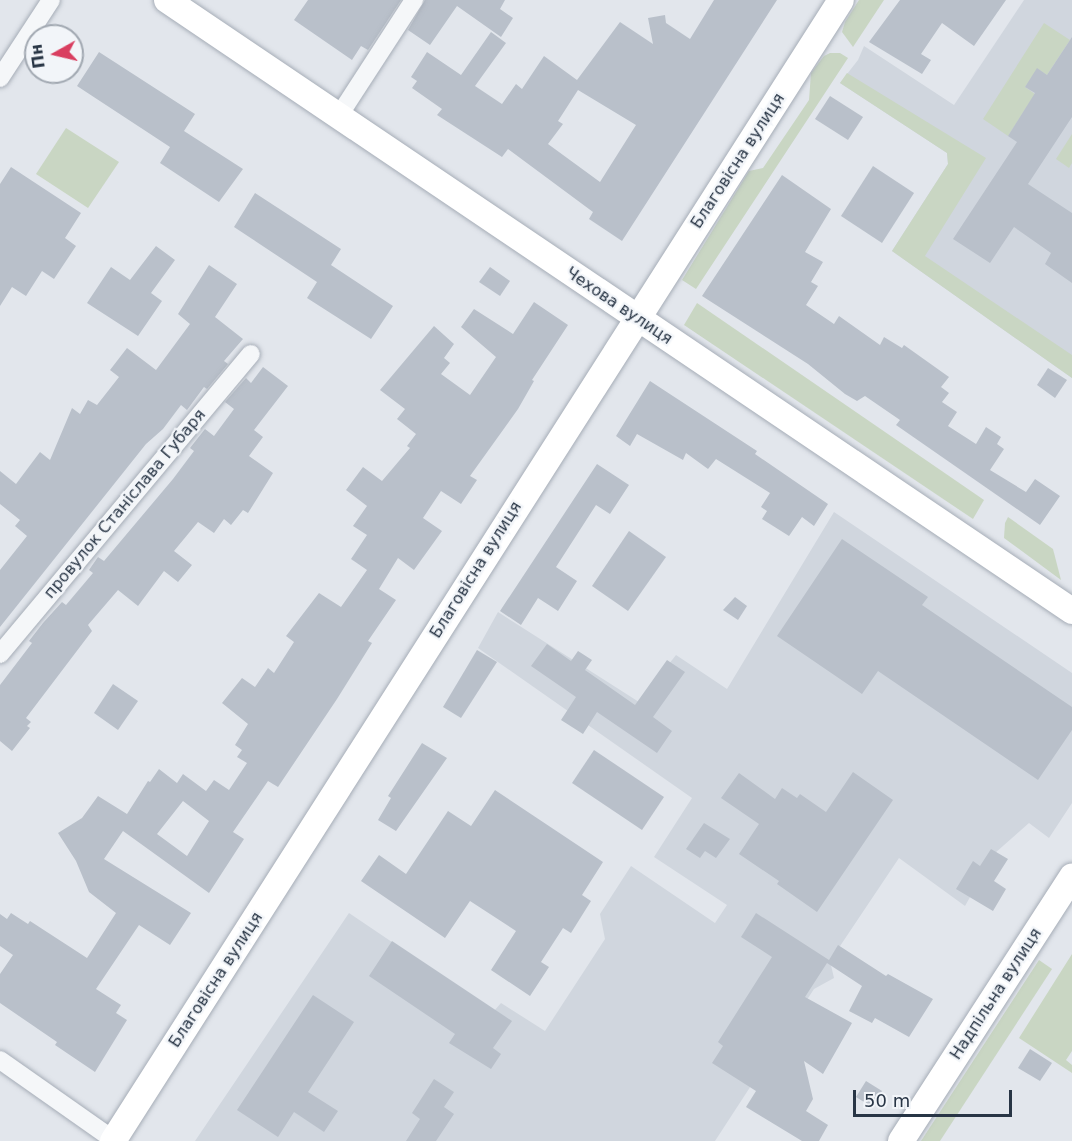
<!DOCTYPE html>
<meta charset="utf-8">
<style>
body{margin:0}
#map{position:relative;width:1072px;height:1141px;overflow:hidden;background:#e2e6ec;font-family:"DejaVu Sans",sans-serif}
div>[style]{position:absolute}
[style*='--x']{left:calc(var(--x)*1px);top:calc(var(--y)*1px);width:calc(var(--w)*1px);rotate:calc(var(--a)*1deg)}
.built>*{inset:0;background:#d0d6de}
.green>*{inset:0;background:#c9d6c3}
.building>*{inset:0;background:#b9c0ca}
.roads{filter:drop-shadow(0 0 2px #a6adb7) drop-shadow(0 0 2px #a6adb7)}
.street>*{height:18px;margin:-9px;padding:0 9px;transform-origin:9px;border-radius:9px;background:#f5f7f9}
.secondary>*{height:26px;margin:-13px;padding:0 13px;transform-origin:13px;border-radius:13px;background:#fff}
span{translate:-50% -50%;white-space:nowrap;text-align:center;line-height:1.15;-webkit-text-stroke:4.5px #f2f5f9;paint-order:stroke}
.street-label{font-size:16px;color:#283545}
.north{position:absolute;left:24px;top:24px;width:60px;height:60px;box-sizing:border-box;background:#f2f5f9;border:2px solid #a1a8b1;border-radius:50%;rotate:262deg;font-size:16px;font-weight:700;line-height:24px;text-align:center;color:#283545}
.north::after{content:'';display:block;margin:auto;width:21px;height:27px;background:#d93e60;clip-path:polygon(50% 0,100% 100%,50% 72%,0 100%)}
.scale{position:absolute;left:853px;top:1090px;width:159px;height:27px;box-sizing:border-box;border:3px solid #283545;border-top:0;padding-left:8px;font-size:18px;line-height:21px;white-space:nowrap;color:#283545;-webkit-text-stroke:4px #f2f5f9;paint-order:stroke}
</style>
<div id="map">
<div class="built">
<i style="clip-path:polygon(1024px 0,1072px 0,1072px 378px,892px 251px,948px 164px,947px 153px,840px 83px,858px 60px,864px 46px,954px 105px)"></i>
<i style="clip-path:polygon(834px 512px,1072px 673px,1072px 803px,1049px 838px,1029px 823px,995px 853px,965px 906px,899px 858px,830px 961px,834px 978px,814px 989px,715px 1141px,195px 1141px,349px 913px,494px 1011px,501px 1003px,545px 1031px,605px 939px,600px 914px,631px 866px,715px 923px,727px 905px,654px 857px,692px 798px,478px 648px,498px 612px,639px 702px,676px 655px,727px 689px)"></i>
</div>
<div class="green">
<i style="clip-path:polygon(859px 0,884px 0,853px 47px,842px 32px,845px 22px)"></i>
<i style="clip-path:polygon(1044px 23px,1070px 40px,1047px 75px,1038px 69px,1025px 87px,1035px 94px,1008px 136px,983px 119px)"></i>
<i style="clip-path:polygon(830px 53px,840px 53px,848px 58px,696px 289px,682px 280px,749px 171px,763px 168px,809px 100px,811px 73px,824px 56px)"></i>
<i style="clip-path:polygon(847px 73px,986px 158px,925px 256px,1072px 355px,1072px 378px,892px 251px,948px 164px,947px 153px,840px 83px)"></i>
<i style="clip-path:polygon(66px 128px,119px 162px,88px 208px,36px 174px)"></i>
<i style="clip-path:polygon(1072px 134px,1072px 163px,1069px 168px,1056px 159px)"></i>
<i style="clip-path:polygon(697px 303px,984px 500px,973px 519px,684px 325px)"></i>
<i style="clip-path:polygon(1008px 517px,1053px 549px,1061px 580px,1004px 538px,1005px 523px)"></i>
<i style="clip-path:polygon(1072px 954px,1072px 1051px,1066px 1060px,1072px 1065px,1072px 1073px,1019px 1038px)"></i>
<i style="clip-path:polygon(1039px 960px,1052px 969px,940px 1141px,921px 1141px)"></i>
</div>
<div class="building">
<i style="clip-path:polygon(308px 0,401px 0,368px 50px,361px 46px,352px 60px,294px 20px)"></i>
<i style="clip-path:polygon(425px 0,505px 0,500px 9px,513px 18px,501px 37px,457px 6px,430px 45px,408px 30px)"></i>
<i style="clip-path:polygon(evenodd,714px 0,777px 0,622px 241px,589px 219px,593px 212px,508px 149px,502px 157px,437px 115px,442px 109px,412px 88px,417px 81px,411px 77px,427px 52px,461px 75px,491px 32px,506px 43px,475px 86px,502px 104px,516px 84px,522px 89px,544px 56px,577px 80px,620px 22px,653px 44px,648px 18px,665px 15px,666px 23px,690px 39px,714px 0,578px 90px,636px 125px,600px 182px,548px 144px,563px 124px,558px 121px,578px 90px)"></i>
<i style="clip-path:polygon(900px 0,1006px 0,974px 46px,942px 23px,921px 54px,931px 60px,922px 74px,869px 42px)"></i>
<i style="clip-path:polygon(1072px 37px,1072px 117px,1028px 184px,1072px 213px,1072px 283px,1045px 264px,1051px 253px,1014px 227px,990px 263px,953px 239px,1017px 142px,1008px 136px,1035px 93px,1025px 87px,1037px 68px,1047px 75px)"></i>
<i style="clip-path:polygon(99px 52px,195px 114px,184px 131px,243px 169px,219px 202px,160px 163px,170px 147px,77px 86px)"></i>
<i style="clip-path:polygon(830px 96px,863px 117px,848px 140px,815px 119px)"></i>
<i style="clip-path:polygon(873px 166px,914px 193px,882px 243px,841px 216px)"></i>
<i style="clip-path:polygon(11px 167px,81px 213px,65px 238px,76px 246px,54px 279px,42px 271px,26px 296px,12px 287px,0 306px,0 184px)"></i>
<i style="clip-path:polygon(782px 175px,831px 209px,805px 252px,823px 262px,811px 282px,818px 286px,806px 305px,834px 324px,839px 316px,880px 345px,884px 337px,902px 348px,904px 345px,949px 377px,941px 387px,949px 393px,942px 402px,957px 412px,948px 426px,976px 444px,986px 427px,1001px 437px,997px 444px,1004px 449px,990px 470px,1026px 492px,1035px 479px,1060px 496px,1040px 525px,896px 425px,900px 420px,865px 396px,857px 401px,845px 394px,808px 364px,702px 296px)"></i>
<i style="clip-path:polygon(255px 193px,341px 249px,331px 265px,393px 306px,371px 339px,307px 298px,317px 282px,234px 227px)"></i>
<i style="clip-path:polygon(156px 246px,175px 260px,151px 293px,162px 301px,138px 336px,87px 303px,111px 267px,130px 280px)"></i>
<i style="clip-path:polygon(209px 265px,237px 284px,215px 317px,243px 339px,224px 361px,228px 364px,207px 389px,204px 387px,187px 410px,181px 405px,163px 429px,146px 444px,0 627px,0 570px,27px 536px,15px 526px,20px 520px,0 504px,0 471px,16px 484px,40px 452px,50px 460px,72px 408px,80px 414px,88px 400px,97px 405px,119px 377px,110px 370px,127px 348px,156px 370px,190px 324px,178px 314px)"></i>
<i style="clip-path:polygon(490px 267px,510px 281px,500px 296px,479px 282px)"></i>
<i style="clip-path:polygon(evenodd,534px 302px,568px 325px,532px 380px,534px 381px,518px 409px,470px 476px,477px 480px,461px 504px,441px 491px,423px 518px,442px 531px,414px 570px,398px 558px,379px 589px,396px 600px,368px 641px,372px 643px,337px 699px,278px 787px,268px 781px,233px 832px,244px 839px,209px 893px,123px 831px,104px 859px,191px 913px,170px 945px,139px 925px,96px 989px,121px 1005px,116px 1013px,127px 1020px,95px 1072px,55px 1045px,57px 1042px,0 1003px,0 974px,13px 955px,0 946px,0 914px,7px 919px,11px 913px,28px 924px,30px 921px,87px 958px,116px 913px,89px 892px,76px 861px,58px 833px,82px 818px,98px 796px,127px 814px,148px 781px,150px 782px,159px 769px,177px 783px,183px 774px,206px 791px,214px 780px,229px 790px,247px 763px,237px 757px,242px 750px,235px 745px,248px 724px,222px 703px,242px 678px,255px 687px,268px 668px,274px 673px,294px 642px,286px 636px,319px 593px,341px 607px,367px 570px,351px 559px,367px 535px,353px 526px,367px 506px,346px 490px,363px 467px,382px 481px,410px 448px,407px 446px,416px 434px,397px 419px,405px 409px,380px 390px,434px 326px,454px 344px,444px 358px,450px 363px,441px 374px,470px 395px,496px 357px,461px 327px,474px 309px,513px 334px,534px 302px,183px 801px,209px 821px,187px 856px,157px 834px,183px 801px)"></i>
<i style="clip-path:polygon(263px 367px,288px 386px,254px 430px,263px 437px,249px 456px,273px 473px,248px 513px,243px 510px,231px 525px,224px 519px,214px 533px,198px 522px,174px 551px,192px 565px,178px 582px,164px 571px,138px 606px,118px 590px,88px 625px,92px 631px,26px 718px,31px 722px,27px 726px,30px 728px,12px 751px,0 741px,0 685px,32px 643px,29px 641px,43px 623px,62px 602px,66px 605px,93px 573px,89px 570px,98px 557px,104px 561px,173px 479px,194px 451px,190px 448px,205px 429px,214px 436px,234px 409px,225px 402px,246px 378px,251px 383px)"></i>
<i style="clip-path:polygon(1048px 368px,1067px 380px,1055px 398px,1037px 385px)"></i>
<i style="clip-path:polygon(650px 381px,757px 451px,755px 454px,828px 504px,814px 526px,802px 517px,789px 536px,762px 519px,767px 511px,761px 507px,770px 493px,716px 459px,708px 469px,686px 453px,683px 460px,637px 434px,630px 446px,616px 436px)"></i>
<i style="clip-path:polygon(597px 464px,629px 485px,610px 514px,596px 505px,556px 567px,577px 581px,558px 611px,538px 598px,521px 625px,500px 611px)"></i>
<i style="clip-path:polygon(629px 531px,666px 557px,628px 611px,592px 586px)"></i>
<i style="clip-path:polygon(842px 539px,928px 597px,922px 605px,1072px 707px,1072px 730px,1038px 780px,878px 671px,862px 694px,777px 636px)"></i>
<i style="clip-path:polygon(735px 597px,747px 606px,738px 620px,723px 610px)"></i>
<i style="clip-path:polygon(547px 644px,571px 661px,578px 651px,592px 660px,585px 670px,635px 705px,667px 660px,685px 672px,653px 717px,672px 731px,657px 753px,597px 712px,583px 734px,561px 720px,576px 697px,531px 666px)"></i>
<i style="clip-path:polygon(477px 650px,497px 662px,461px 718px,443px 707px)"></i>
<i style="clip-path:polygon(113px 684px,138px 701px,118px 730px,94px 713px)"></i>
<i style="clip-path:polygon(422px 743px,447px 758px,396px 831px,378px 820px,391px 798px,388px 796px)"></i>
<i style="clip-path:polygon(594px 750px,664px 797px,642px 830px,572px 783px)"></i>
<i style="clip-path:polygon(853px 772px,893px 800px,817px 912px,777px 884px,779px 881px,739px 854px,759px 824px,721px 798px,739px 773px,775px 799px,782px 788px,797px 798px,800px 794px,826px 812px)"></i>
<i style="clip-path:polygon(495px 790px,603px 862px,582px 895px,591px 901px,571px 933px,563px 928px,541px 962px,549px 967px,530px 996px,491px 970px,516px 931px,470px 901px,445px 938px,361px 881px,379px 855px,406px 874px,448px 811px,471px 826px)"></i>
<i style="clip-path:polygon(704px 823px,730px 839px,716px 858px,705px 851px,700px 858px,686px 849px)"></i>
<i style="clip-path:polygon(991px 849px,1008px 859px,994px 881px,1006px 889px,993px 911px,956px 889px,973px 861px,980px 866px)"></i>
<i style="clip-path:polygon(756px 913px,829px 960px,838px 945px,886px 976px,888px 974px,933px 999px,909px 1037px,875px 1018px,872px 1023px,849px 1011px,862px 986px,827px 963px,805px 997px,852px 1023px,823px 1074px,804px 1061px,813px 1099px,806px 1111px,828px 1125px,819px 1141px,802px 1141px,746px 1107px,756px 1091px,712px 1063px,723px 1046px,718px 1042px,772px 957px,741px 937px)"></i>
<i style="clip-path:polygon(392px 941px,512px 1021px,493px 1048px,501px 1054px,491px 1069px,449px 1043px,455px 1034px,369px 976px)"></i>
<i style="clip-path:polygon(313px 995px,354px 1022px,308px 1092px,338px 1111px,324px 1132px,294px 1112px,278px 1137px,237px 1110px)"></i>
<i style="clip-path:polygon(1030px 1049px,1052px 1063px,1040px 1081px,1018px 1068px)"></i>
<i style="clip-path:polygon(434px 1079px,454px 1092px,444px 1107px,454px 1114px,436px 1141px,406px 1141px,420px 1119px,412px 1113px)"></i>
<i style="clip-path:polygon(866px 1081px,882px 1091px,872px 1107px,856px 1097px)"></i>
</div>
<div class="roads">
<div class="street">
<i style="--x:0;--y:78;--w:93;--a:-56.8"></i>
<i style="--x:338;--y:117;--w:140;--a:-57"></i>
<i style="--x:0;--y:654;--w:391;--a:-50.1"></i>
<i style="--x:0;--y:1060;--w:139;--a:35.1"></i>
</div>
<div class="secondary">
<i style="--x:167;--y:0;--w:1092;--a:34.02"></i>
<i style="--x:113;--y:1141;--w:1353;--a:-57.46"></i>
<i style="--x:901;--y:1141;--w:315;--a:-57.1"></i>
</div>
</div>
<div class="street-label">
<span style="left:738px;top:161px;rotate:-57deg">Благовісна вулиця</span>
<span style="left:619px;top:306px;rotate:34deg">Чехова вулиця</span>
<span style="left:125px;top:504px;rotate:-50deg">провулок Станіслава Губаря</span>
<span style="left:476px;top:570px;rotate:-58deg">Благовісна вулиця</span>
<span style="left:216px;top:980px;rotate:-57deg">Благовісна вулиця</span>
<span style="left:996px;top:994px;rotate:-57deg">Надпільна вулиця</span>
</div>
<div class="north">Пн</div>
<div class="scale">50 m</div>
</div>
